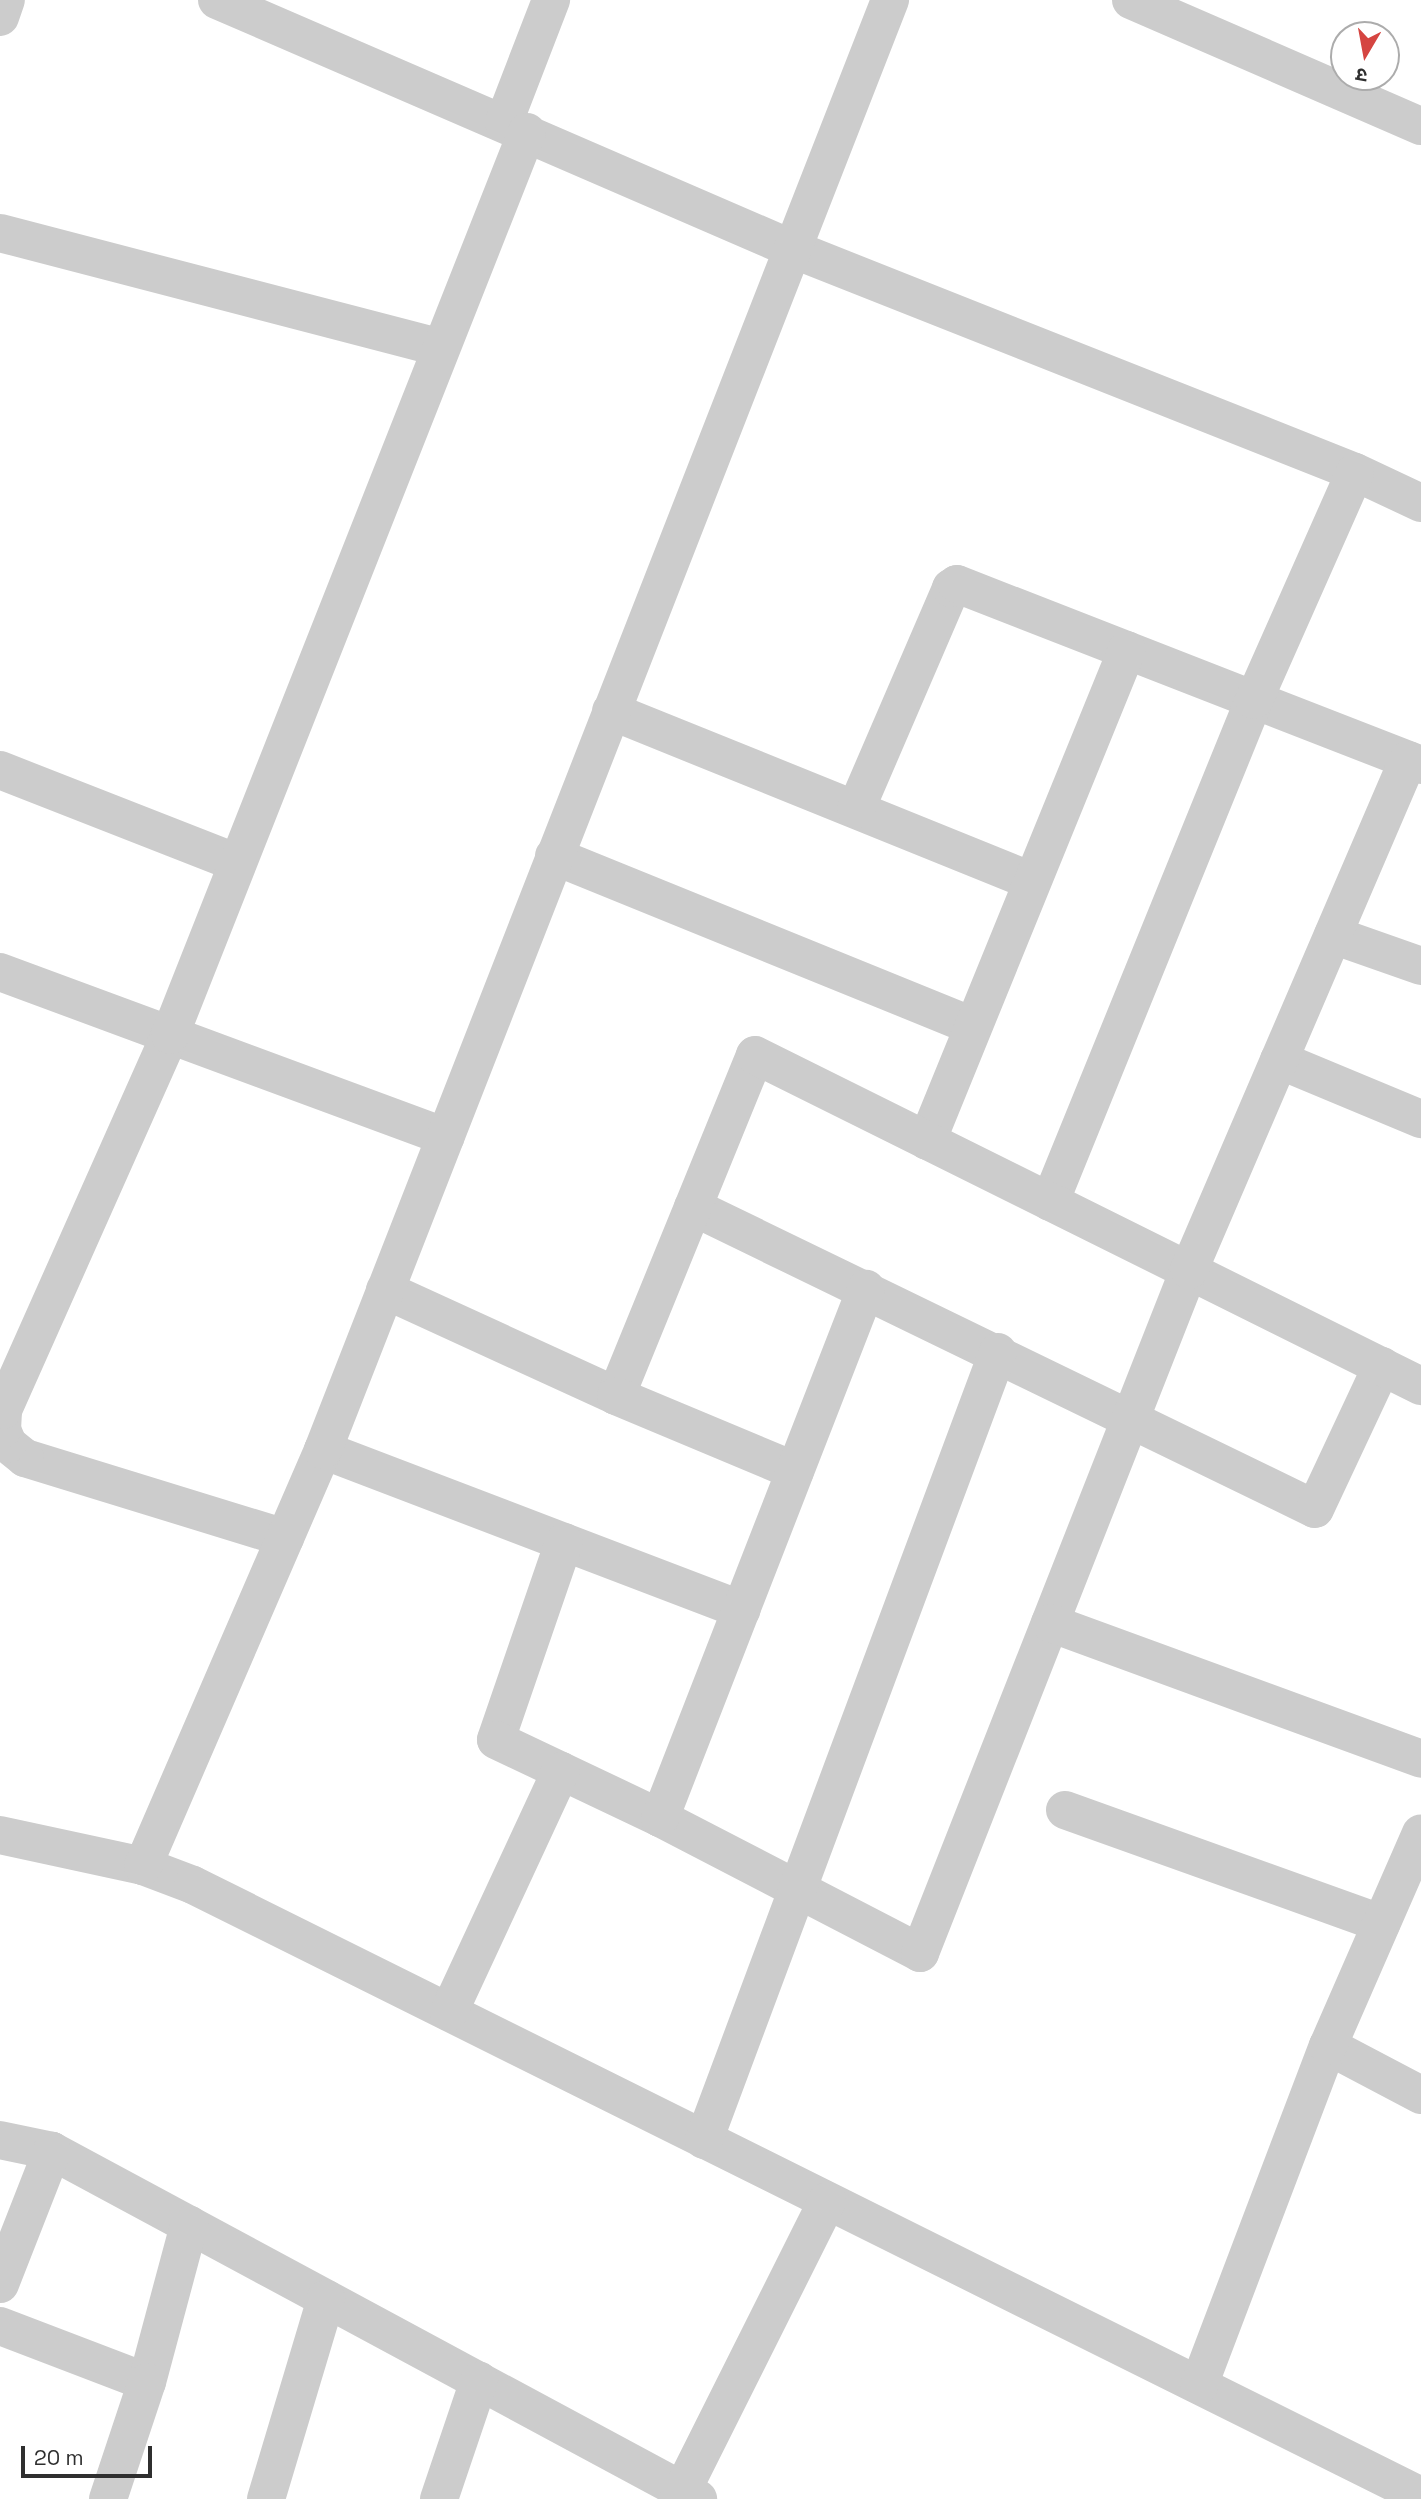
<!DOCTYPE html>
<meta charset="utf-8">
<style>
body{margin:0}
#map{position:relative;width:1421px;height:2499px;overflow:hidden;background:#fff;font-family:"Space Grotesk","Noto Sans Devanagari",sans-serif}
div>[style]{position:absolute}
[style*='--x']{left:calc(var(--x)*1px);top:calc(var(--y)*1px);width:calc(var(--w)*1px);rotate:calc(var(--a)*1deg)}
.minor>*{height:38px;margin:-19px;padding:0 19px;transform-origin:19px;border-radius:19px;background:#ccc}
span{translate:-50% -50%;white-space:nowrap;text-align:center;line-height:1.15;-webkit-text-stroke:7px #fff;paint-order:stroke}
.north{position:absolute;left:1330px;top:21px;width:70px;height:70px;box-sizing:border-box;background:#fff;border:2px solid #acacac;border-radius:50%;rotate:190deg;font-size:19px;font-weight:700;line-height:28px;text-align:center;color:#2f2f2f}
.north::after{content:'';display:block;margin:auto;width:24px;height:32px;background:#d54541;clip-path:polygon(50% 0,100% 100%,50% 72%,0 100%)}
.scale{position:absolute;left:21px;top:2446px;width:131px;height:32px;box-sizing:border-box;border:4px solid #2f2f2f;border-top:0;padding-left:9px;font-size:21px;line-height:24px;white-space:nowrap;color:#2f2f2f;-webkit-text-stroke:5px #fff;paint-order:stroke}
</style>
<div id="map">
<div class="minor">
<i style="--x:217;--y:0;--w:630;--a:23.39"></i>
<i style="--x:795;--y:250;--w:602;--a:21.62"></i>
<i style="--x:1355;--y:472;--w:73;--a:25.2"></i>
<i style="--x:1131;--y:0;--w:316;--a:23.5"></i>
<i style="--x:0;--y:17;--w:18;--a:-71"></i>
<i style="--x:504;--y:122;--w:131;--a:-68.9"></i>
<i style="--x:0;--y:233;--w:454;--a:14.6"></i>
<i style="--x:611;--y:711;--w:454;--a:22"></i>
<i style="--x:0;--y:770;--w:255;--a:21.4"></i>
<i style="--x:856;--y:809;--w:241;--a:-66.7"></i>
<i style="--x:951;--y:588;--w:7;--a:-34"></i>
<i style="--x:957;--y:584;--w:498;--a:21.3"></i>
<i style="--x:554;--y:856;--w:452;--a:22.1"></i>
<i style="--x:1333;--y:935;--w:93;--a:19.4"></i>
<i style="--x:0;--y:972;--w:475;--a:20.3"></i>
<i style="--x:1279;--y:1060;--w:154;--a:22.6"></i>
<i style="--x:927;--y:1141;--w:530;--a:-67.84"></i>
<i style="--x:1050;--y:1202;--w:542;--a:-67.88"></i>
<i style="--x:1254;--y:700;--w:249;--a:-66.1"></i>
<i style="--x:693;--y:1207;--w:691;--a:25.9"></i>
<i style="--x:1315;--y:1509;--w:158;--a:-64.9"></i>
<i style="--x:385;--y:1290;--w:254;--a:24.6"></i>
<i style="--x:616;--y:1396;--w:368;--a:-67.8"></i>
<i style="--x:755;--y:1055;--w:744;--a:26.43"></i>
<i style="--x:616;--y:1396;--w:194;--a:22.7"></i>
<i style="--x:323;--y:1450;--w:448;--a:20.9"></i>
<i style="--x:285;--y:1538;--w:272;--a:-162.9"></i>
<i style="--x:25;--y:1458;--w:22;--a:-141"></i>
<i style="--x:8;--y:1444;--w:15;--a:-113"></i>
<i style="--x:2;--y:1430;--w:20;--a:-87"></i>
<i style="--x:3;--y:1410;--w:411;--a:-66"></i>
<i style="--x:170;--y:1035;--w:971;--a:-68.43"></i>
<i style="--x:564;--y:1542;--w:209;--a:109"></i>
<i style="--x:496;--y:1740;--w:182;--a:25.4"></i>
<i style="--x:660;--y:1818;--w:293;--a:27.4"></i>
<i style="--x:920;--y:1953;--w:734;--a:-68.5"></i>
<i style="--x:1189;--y:1270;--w:555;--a:-66.76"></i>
<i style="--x:1050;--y:1623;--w:395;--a:20.1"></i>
<i style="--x:1065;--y:1810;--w:336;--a:19.7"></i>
<i style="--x:660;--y:1818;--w:568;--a:-68.72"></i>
<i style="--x:0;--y:1835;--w:146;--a:12.2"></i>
<i style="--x:143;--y:1866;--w:53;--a:20.8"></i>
<i style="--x:193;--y:1885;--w:1372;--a:26.45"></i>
<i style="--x:143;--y:1866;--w:453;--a:-66.6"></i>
<i style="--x:323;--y:1450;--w:1557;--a:-68.64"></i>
<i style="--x:449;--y:2012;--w:266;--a:-65.1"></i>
<i style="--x:1328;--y:2046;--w:105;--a:27.8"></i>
<i style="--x:0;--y:2140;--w:53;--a:11.9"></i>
<i style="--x:52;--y:2151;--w:734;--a:28.31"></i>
<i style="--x:704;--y:2140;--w:841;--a:-69.54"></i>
<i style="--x:0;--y:2284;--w:143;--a:-68.6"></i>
<i style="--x:0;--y:2326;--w:157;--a:20.9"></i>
<i style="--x:147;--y:2382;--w:163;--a:-75"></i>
<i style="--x:1199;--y:2385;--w:363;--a:-69.2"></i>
<i style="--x:1328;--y:2046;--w:232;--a:-66.4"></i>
<i style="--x:108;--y:2499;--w:123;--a:-71.6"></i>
<i style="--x:266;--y:2499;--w:209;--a:-73.3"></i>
<i style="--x:439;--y:2499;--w:125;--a:-71.3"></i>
<i style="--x:678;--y:2499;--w:333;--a:-63.4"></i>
</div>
<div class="north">उ</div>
<div class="scale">20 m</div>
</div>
